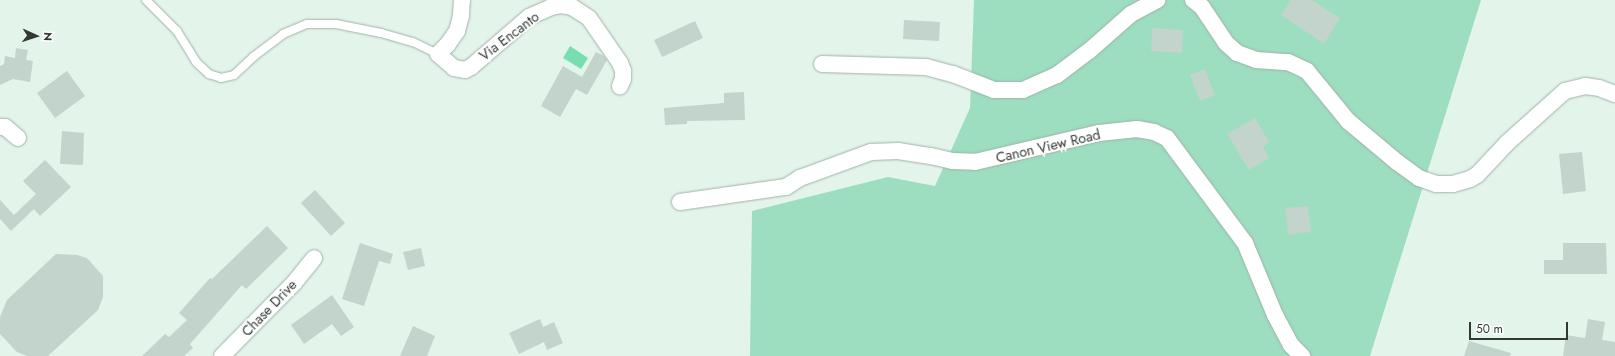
<!DOCTYPE html>
<style>
body{margin:0}
#map{position:relative;width:1615px;height:356px;overflow:hidden;background:#e3f4eb;font-family:Jost,sans-serif}
div>[style]{position:absolute}
[style*='--x']{left:calc(var(--x)*1px);top:calc(var(--y)*1px);width:calc(var(--w)*1px);rotate:calc(var(--a)*1deg)}
.green>*{inset:0;background:#9cdebf}
.water>*{inset:0;background:#79ddb2}
.building>*{inset:0;background:#c2d4cb}
.roads{filter:drop-shadow(0 0 1px #a1b2a9) drop-shadow(0 0 1px #a1b2a9)}
.lane>*{height:8px;margin:-4px;padding:0 4px;transform-origin:4px;border-radius:4px;background:#fff}
.street>*{height:16px;margin:-8px;padding:0 8px;transform-origin:8px;border-radius:8px;background:#fff}
span{translate:-50% -50%;white-space:nowrap;text-align:center;line-height:1.15;-webkit-text-stroke:3.5px #fff;paint-order:stroke}
.street-label{font-size:14px;color:#323935}
.north{position:absolute;left:16px;top:16px;width:40px;height:40px;-webkit-text-stroke:3px #fff;paint-order:stroke;rotate:93deg;font-size:11px;font-weight:700;line-height:16px;text-align:center;color:#323935}
.north::after{content:'';display:block;margin:auto;width:14px;height:18px;background:#323935;clip-path:polygon(50% 0,100% 100%,50% 72%,0 100%)}
.scale{position:absolute;left:1469px;top:322px;width:99px;height:18px;box-sizing:border-box;border:2px solid #323935;border-top:0;padding-left:5px;font-size:12px;line-height:14px;white-space:nowrap;color:#323935;-webkit-text-stroke:3px #fff;paint-order:stroke}
</style>
<div id="map">
<div class="green">
<i style="clip-path:polygon(974px 0,1481px 0,1370px 356px,750px 356px,752px 211px,888px 177px,935px 186px,970px 108px)"></i>
</div>
<div class="water">
<i style="clip-path:polygon(570px 46px,588px 58px,581px 69px,563px 58px)"></i>
</div>
<div class="building">
<i style="clip-path:polygon(1291px 0,1312px 0,1340px 18px,1324px 44px,1281px 15px)"></i>
<i style="clip-path:polygon(904px 20px,940px 22px,939px 41px,903px 39px)"></i>
<i style="clip-path:polygon(695px 21px,703px 38px,662px 57px,654px 40px)"></i>
<i style="clip-path:polygon(1152px 28px,1183px 30px,1182px 53px,1151px 51px)"></i>
<i style="clip-path:polygon(16px 48px,28px 50px,26px 60px,33px 61px,30px 82px,13px 79px,0 85px,0 66px,4px 64px,5px 56px,15px 58px)"></i>
<i style="clip-path:polygon(596px 52px,604px 56px,607px 60px,587px 95px,576px 89px,560px 117px,541px 106px,563px 66px,582px 77px)"></i>
<i style="clip-path:polygon(1205px 69px,1215px 95px,1200px 101px,1190px 75px)"></i>
<i style="clip-path:polygon(67px 71px,85px 96px,55px 118px,37px 93px)"></i>
<i style="clip-path:polygon(744px 92px,745px 120px,687px 121px,687px 124px,665px 125px,664px 108px,724px 103px,724px 93px)"></i>
<i style="clip-path:polygon(1255px 118px,1269px 142px,1263px 147px,1269px 158px,1249px 170px,1227px 134px)"></i>
<i style="clip-path:polygon(62px 131px,84px 133px,83px 165px,60px 164px)"></i>
<i style="clip-path:polygon(1582px 152px,1586px 191px,1563px 194px,1559px 154px)"></i>
<i style="clip-path:polygon(45px 160px,71px 187px,40px 216px,34px 209px,11px 231px,0 219px,0 200px,14px 215px,36px 194px,23px 181px)"></i>
<i style="clip-path:polygon(315px 190px,345px 223px,331px 236px,301px 203px)"></i>
<i style="clip-path:polygon(1308px 206px,1311px 232px,1288px 235px,1285px 208px)"></i>
<i style="clip-path:polygon(267px 226px,288px 248px,246px 289px,242px 285px,190px 344px,193px 348px,184px 356px,142px 356px,165px 334px,169px 337px,187px 320px,179px 313px,210px 278px,212px 279px)"></i>
<i style="clip-path:polygon(360px 243px,393px 254px,390px 264px,379px 261px,364px 306px,342px 299px)"></i>
<i style="clip-path:polygon(1563px 243px,1606px 243px,1607px 274px,1544px 274px,1544px 260px,1563px 260px)"></i>
<i style="clip-path:polygon(421px 248px,425px 266px,408px 270px,403px 252px)"></i>
<i style="clip-path:polygon(56px 254px,77px 255px,87px 258px,103px 276px,103px 297px,98px 310px,48px 356px,27px 356px,17px 352px,0 334px,0 317px,7px 300px)"></i>
<i style="clip-path:polygon(332px 295px,354px 327px,341px 336px,332px 324px,304px 344px,291px 325px)"></i>
<i style="clip-path:polygon(540px 319px,543px 327px,554px 322px,563px 343px,547px 350px,544px 342px,519px 354px,509px 333px)"></i>
<i style="clip-path:polygon(1588px 319px,1605px 322px,1602px 340px,1615px 342px,1615px 356px,1563px 356px,1566px 335px,1585px 338px)"></i>
<i style="clip-path:polygon(413px 326px,435px 336px,427px 356px,400px 356px)"></i>
<i style="clip-path:polygon(1469px 341px,1511px 353px,1510px 356px,1464px 356px)"></i>
</div>
<div class="roads">
<div class="lane">
<i style="--x:146;--y:0;--w:44;--a:45"></i>
<i style="--x:177;--y:31;--w:36;--a:58"></i>
<i style="--x:196;--y:62;--w:18;--a:43"></i>
<i style="--x:209;--y:74;--w:13;--a:18"></i>
<i style="--x:221;--y:78;--w:13;--a:-13"></i>
<i style="--x:234;--y:75;--w:26;--a:-43"></i>
<i style="--x:253;--y:57;--w:38;--a:-37"></i>
<i style="--x:283;--y:34;--w:26;--a:-23"></i>
<i style="--x:307;--y:24;--w:29;--a:0"></i>
<i style="--x:336;--y:24;--w:46;--a:11.3"></i>
<i style="--x:381;--y:33;--w:33;--a:16"></i>
<i style="--x:413;--y:42;--w:28;--a:26"></i>
</div>
<div class="street">
<i style="--x:462;--y:0;--w:16;--a:94"></i>
<i style="--x:461;--y:16;--w:16;--a:105"></i>
<i style="--x:457;--y:31;--w:16;--a:125"></i>
<i style="--x:448;--y:44;--w:14;--a:135"></i>
<i style="--x:438;--y:54;--w:21;--a:41"></i>
<i style="--x:454;--y:68;--w:11;--a:10"></i>
<i style="--x:465;--y:70;--w:7;--a:-27"></i>
<i style="--x:471;--y:67;--w:77;--a:-40.8"></i>
<i style="--x:529;--y:17;--w:24;--a:-24"></i>
<i style="--x:551;--y:7;--w:10;--a:-11"></i>
<i style="--x:561;--y:5;--w:11;--a:10"></i>
<i style="--x:572;--y:7;--w:20;--a:33"></i>
<i style="--x:589;--y:18;--w:55;--a:55.4"></i>
<i style="--x:620;--y:63;--w:9;--a:69"></i>
<i style="--x:623;--y:71;--w:8;--a:90"></i>
<i style="--x:623;--y:79;--w:8;--a:113"></i>
<i style="--x:1193;--y:0;--w:11;--a:38"></i>
<i style="--x:1202;--y:7;--w:43;--a:56.3"></i>
<i style="--x:1226;--y:43;--w:15;--a:42"></i>
<i style="--x:1237;--y:53;--w:20;--a:20"></i>
<i style="--x:1256;--y:60;--w:32;--a:4"></i>
<i style="--x:1288;--y:62;--w:21;--a:25"></i>
<i style="--x:1307;--y:71;--w:65;--a:50.6"></i>
<i style="--x:1348;--y:121;--w:64;--a:39.9"></i>
<i style="--x:1397;--y:162;--w:27;--a:36"></i>
<i style="--x:1419;--y:178;--w:18;--a:19"></i>
<i style="--x:1436;--y:184;--w:17;--a:0"></i>
<i style="--x:1453;--y:184;--w:18;--a:-16"></i>
<i style="--x:1470;--y:179;--w:8;--a:-30"></i>
<i style="--x:1477;--y:175;--w:44;--a:-46.8"></i>
<i style="--x:1507;--y:143;--w:78;--a:-41.9"></i>
<i style="--x:1565;--y:91;--w:21;--a:-14"></i>
<i style="--x:1585;--y:86;--w:14;--a:8"></i>
<i style="--x:1599;--y:88;--w:17;--a:21"></i>
<i style="--x:822;--y:64;--w:104;--a:1.7"></i>
<i style="--x:926;--y:67;--w:28;--a:15"></i>
<i style="--x:953;--y:74;--w:44;--a:21.3"></i>
<i style="--x:994;--y:90;--w:29;--a:0"></i>
<i style="--x:1023;--y:90;--w:37;--a:-24"></i>
<i style="--x:1057;--y:75;--w:40;--a:-37"></i>
<i style="--x:1089;--y:51;--w:56;--a:-41.4"></i>
<i style="--x:1131;--y:14;--w:30;--a:-28"></i>
<i style="--x:0;--y:127;--w:5;--a:0"></i>
<i style="--x:5;--y:127;--w:17;--a:40"></i>
<i style="--x:680;--y:202;--w:107;--a:-8.1"></i>
<i style="--x:786;--y:187;--w:17;--a:-33"></i>
<i style="--x:800;--y:178;--w:76;--a:-20.1"></i>
<i style="--x:871;--y:152;--w:27;--a:-2"></i>
<i style="--x:898;--y:151;--w:33;--a:9"></i>
<i style="--x:931;--y:156;--w:22;--a:13"></i>
<i style="--x:952;--y:161;--w:23;--a:2"></i>
<i style="--x:975;--y:162;--w:127;--a:-13.2"></i>
<i style="--x:1099;--y:133;--w:38;--a:-6"></i>
<i style="--x:1137;--y:129;--w:17;--a:10"></i>
<i style="--x:1154;--y:132;--w:14;--a:25"></i>
<i style="--x:1167;--y:138;--w:131;--a:53.4"></i>
<i style="--x:1245;--y:243;--w:78;--a:67.4"></i>
<i style="--x:1275;--y:315;--w:34;--a:62"></i>
<i style="--x:1291;--y:345;--w:16;--a:45"></i>
<i style="--x:222;--y:356;--w:103;--a:-45.4"></i>
<i style="--x:294;--y:283;--w:32;--a:-51"></i>
</div>
</div>
<div class="street-label">
<span style="left:509px;top:36px;rotate:-37deg">Via Encanto</span>
<span style="left:1048px;top:146px;rotate:-13deg">Canon View Road</span>
<span style="left:269px;top:308px;rotate:-46deg">Chase Drive</span>
</div>
<div class="north">N</div>
<div class="scale">50 m</div>
</div>
